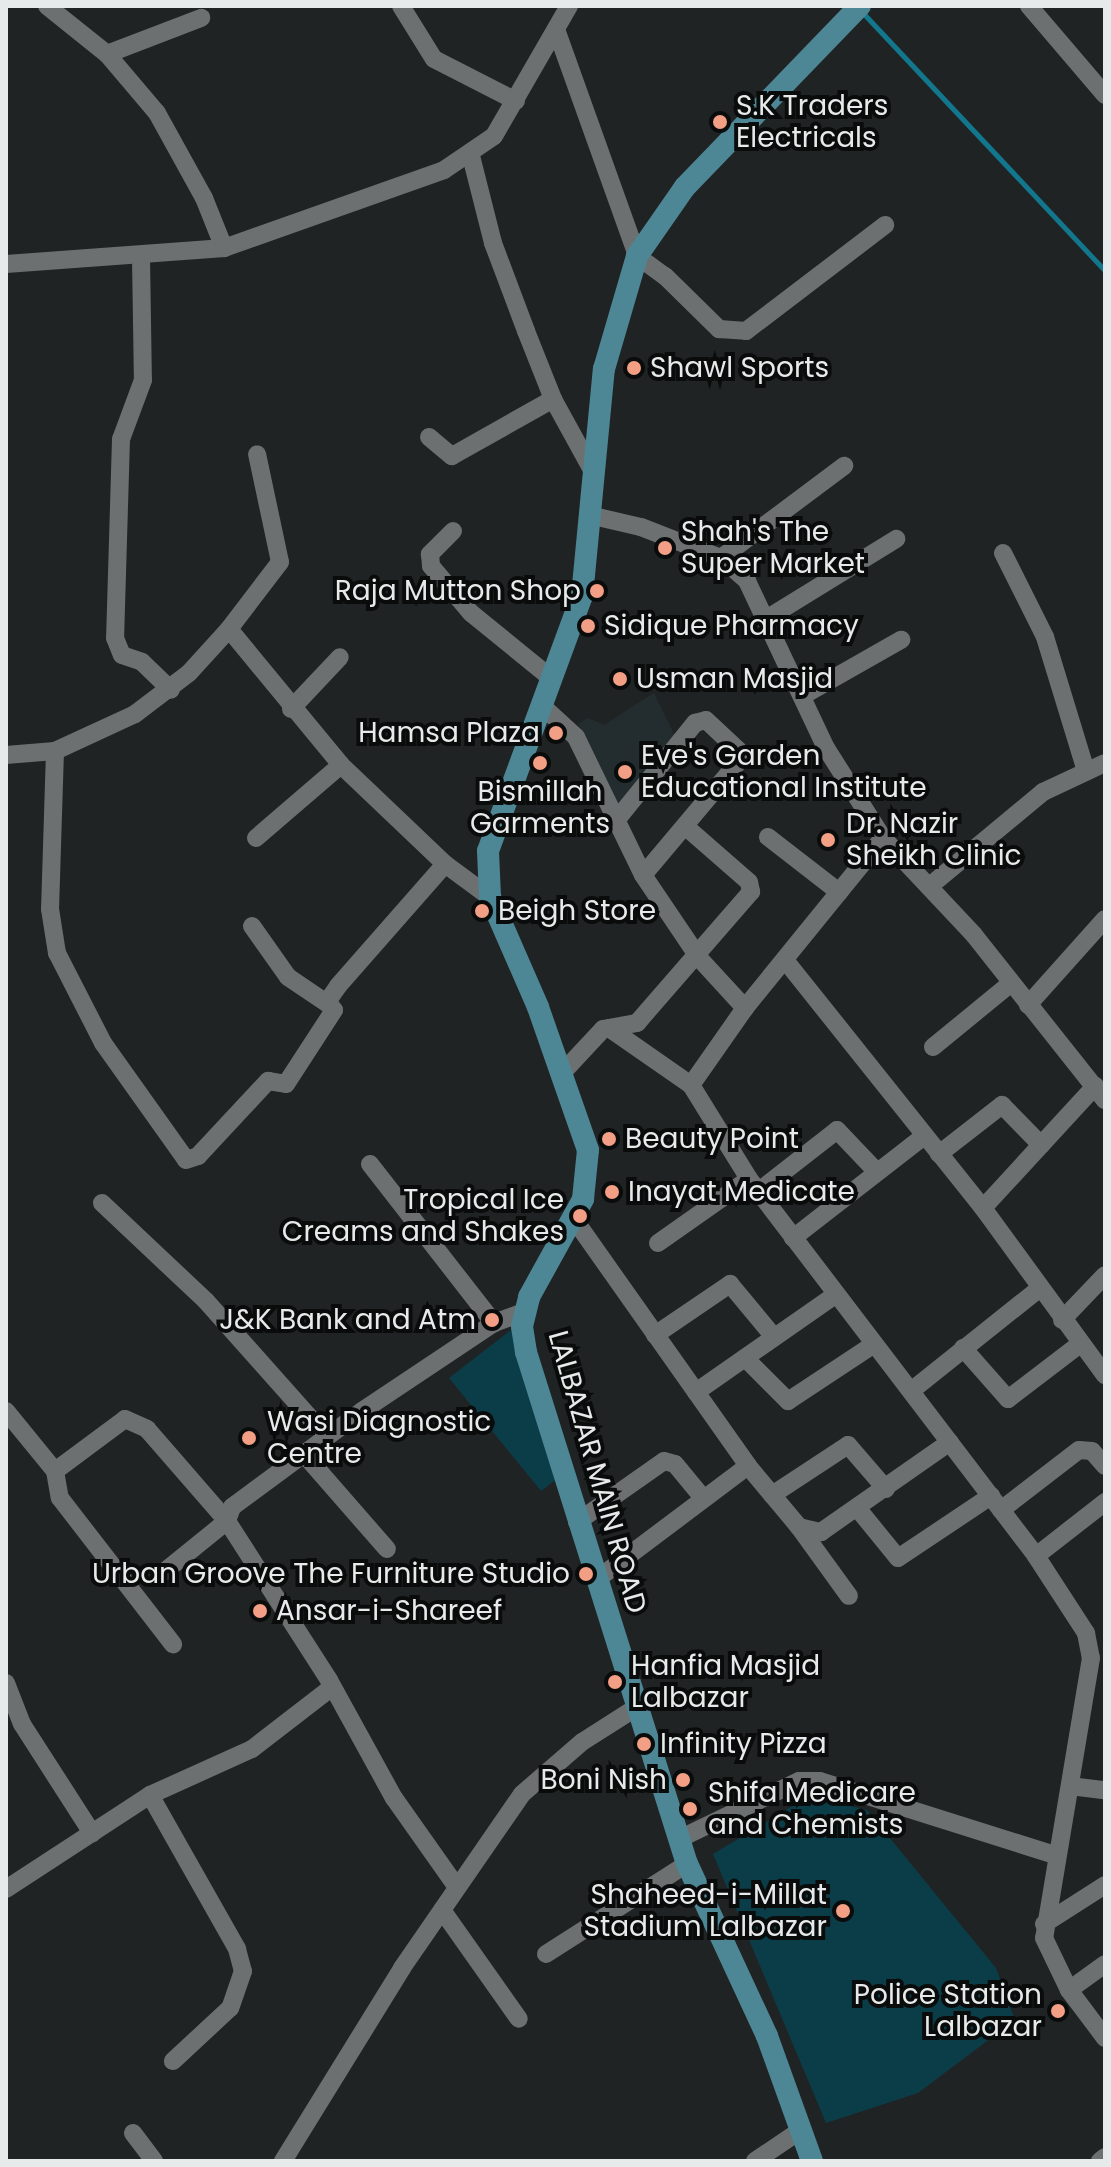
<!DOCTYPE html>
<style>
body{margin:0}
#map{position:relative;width:1111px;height:2167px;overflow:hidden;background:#202324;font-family:Poppins,sans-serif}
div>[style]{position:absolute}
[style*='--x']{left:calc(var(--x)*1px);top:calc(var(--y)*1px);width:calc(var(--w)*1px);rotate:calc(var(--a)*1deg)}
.built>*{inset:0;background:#232d30}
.green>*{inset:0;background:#0b3d49}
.stream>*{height:5px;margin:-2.5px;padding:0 2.5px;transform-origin:2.5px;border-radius:2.5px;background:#12778d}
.minor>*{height:18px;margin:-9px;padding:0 9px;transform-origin:9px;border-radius:9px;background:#6c7071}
.major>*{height:22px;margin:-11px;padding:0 11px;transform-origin:11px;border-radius:11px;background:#4d8795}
.dots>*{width:22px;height:22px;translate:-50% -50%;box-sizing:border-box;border:4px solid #0a0c0c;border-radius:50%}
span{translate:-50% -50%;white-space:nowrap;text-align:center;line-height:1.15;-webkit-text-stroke:8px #0a0c0c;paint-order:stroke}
.poi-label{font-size:28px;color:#e7eaea}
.left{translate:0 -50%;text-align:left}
.right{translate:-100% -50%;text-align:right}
.street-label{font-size:28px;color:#e7eaea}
.frame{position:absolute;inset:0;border:8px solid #e7eaea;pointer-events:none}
</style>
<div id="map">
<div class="built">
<i style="clip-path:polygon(654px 693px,676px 738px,619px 806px,578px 724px,588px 718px,604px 725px)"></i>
</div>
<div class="green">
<i style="clip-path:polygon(515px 1327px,558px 1478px,541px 1491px,449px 1378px)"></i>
<i style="clip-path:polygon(809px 1796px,867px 1810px,996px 1968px,1015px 2020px,918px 2093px,826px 2123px,713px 1854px)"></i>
</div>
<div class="stream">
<i style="--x:863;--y:13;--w:354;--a:46.8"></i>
</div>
<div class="minor">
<i style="--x:47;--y:6;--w:77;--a:38.7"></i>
<i style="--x:107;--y:54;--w:77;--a:49.7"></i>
<i style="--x:157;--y:113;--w:97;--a:61.1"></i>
<i style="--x:204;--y:198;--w:54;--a:68.2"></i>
<i style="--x:401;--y:6;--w:62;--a:58.1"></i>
<i style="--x:434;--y:59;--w:92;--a:27.1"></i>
<i style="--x:1029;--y:6;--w:117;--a:49.5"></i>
<i style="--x:557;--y:32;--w:238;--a:70.3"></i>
<i style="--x:637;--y:256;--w:34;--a:36"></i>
<i style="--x:665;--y:276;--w:76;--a:44.5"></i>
<i style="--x:719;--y:329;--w:27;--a:4"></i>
<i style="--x:746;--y:331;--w:175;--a:-37.3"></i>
<i style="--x:107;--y:54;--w:101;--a:-21"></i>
<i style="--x:471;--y:156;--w:90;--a:75.8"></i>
<i style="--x:493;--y:243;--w:94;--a:69.4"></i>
<i style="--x:526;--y:331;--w:73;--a:68.3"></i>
<i style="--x:553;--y:399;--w:79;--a:61.2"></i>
<i style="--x:141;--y:258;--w:122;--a:89.1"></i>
<i style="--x:143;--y:380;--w:63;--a:110.4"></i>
<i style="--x:121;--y:439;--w:199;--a:91.7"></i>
<i style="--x:115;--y:638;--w:18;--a:68"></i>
<i style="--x:122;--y:655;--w:21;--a:19"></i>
<i style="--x:142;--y:662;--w:40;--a:44"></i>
<i style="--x:6;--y:264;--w:219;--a:-4.2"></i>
<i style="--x:224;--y:248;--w:233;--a:-19.5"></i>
<i style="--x:444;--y:170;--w:60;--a:-34.2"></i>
<i style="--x:494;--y:136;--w:150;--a:-60"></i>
<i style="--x:429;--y:437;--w:30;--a:40"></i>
<i style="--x:452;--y:456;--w:116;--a:-29.4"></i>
<i style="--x:589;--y:515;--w:53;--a:13"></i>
<i style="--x:641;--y:527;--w:86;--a:21.2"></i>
<i style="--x:721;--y:558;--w:35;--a:41"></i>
<i style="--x:747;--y:581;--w:185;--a:64.7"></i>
<i style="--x:826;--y:748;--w:107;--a:57.7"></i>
<i style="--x:883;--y:838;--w:133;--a:46.8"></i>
<i style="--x:974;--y:935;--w:211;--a:51.6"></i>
<i style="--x:453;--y:531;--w:33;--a:135"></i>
<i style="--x:430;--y:554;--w:12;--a:85"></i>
<i style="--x:431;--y:566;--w:62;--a:49.6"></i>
<i style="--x:471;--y:613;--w:103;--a:39.1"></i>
<i style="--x:1003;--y:553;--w:94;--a:63.4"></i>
<i style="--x:1045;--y:637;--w:137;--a:73"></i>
<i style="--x:721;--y:558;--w:154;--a:-36.8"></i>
<i style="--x:766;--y:619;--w:153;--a:-31.6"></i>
<i style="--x:229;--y:629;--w:176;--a:50.5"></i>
<i style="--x:341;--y:765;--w:144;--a:43.6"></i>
<i style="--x:445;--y:864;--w:56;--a:36.3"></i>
<i style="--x:804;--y:695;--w:112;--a:-29.6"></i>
<i style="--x:541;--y:705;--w:47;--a:42.4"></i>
<i style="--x:576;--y:737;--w:153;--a:64.1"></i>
<i style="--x:643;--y:875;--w:100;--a:56"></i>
<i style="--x:699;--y:958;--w:68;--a:47.4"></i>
<i style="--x:291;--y:709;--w:71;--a:-46.7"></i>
<i style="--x:55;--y:751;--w:158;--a:91.8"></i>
<i style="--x:50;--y:909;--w:45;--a:81"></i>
<i style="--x:57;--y:953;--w:101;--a:62.9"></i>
<i style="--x:103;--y:1043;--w:143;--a:54.6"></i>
<i style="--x:186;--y:1160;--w:13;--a:-18"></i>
<i style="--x:198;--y:1156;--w:103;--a:-47"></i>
<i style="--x:268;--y:1081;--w:18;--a:9"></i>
<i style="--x:286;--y:1084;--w:88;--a:-57"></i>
<i style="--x:334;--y:1010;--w:11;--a:-131"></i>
<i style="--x:327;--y:1002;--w:19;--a:-55"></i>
<i style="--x:338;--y:986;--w:162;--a:-48.7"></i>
<i style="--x:6;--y:755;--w:49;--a:-4.7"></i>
<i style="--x:55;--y:751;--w:88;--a:-24.8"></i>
<i style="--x:135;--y:714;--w:68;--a:-37.2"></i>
<i style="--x:189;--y:673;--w:59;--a:-47.7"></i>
<i style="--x:229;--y:629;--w:84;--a:-52.7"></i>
<i style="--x:280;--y:562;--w:110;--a:-102"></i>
<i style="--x:614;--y:823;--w:129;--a:-51"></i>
<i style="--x:695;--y:723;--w:11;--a:-15"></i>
<i style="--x:706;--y:720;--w:44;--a:43.2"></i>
<i style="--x:738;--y:750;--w:10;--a:79"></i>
<i style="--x:740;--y:760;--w:150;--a:130.1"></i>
<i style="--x:768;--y:837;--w:90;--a:37.8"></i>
<i style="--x:256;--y:838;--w:112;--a:-40.7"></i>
<i style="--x:883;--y:838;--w:219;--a:129.1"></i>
<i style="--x:745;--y:1008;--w:94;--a:125"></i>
<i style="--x:691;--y:1085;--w:110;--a:58.3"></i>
<i style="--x:749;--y:1179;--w:474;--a:52.7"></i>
<i style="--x:1036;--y:1556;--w:92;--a:57"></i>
<i style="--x:1086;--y:1633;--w:25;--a:79"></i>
<i style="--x:1091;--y:1658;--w:284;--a:99.5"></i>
<i style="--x:1044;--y:1938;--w:58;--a:64.3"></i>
<i style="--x:1069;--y:1990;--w:60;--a:53.1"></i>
<i style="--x:931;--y:885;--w:146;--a:-39.7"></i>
<i style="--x:1043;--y:792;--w:68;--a:-25.1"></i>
<i style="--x:252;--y:926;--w:62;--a:54.8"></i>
<i style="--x:288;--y:977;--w:48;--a:34"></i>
<i style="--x:785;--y:960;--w:317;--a:51.4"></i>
<i style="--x:983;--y:1208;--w:207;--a:53.9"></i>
<i style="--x:1028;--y:1005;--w:115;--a:-48.2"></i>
<i style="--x:609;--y:1028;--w:100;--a:34.8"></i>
<i style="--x:933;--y:1047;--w:99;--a:-39.3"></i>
<i style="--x:562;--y:1073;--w:60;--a:-47"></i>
<i style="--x:603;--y:1029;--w:35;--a:-10"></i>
<i style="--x:637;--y:1023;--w:174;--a:-49"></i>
<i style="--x:751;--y:892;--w:10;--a:-101"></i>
<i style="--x:749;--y:882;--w:84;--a:-138.9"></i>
<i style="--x:939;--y:1154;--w:80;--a:-37.9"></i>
<i style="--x:1002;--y:1105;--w:56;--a:45.7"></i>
<i style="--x:370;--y:1164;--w:202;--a:52.1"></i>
<i style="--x:759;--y:1191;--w:99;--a:-38"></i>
<i style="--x:837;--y:1130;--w:58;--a:46.4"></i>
<i style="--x:102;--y:1203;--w:143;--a:43.3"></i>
<i style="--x:206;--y:1301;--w:182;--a:48.3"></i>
<i style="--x:983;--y:1208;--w:166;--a:-47.4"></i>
<i style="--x:574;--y:1219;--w:302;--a:54.8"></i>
<i style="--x:748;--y:1466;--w:80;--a:50.1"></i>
<i style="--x:799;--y:1527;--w:23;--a:13"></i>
<i style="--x:821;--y:1532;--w:157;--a:-34.9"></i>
<i style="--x:793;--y:1238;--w:166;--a:-37.9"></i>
<i style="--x:658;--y:1243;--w:111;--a:-35.1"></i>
<i style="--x:1062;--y:1320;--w:62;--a:-46.3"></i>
<i style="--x:655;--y:1335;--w:91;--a:-34.2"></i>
<i style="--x:730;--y:1284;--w:69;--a:50.3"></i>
<i style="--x:963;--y:1348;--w:68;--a:48.6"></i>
<i style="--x:1008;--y:1399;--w:91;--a:-37.4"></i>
<i style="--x:745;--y:1358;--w:61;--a:45"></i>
<i style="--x:788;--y:1401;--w:103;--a:-33.5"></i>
<i style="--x:911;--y:1391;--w:164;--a:-38.6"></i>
<i style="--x:696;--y:1392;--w:169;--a:-34.9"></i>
<i style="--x:6;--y:1411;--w:77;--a:50.8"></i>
<i style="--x:55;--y:1471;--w:87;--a:-36.6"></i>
<i style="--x:125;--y:1419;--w:24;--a:24"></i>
<i style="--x:147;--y:1429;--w:122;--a:49"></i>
<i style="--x:227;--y:1521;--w:189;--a:57.3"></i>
<i style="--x:329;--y:1680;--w:135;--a:61.2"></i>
<i style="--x:394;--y:1798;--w:108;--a:54.8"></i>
<i style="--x:304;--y:1454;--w:126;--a:48.9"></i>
<i style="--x:55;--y:1471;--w:27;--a:80"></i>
<i style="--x:60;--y:1498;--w:185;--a:52.3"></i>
<i style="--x:772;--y:1495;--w:91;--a:-33.3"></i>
<i style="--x:848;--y:1445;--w:58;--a:49.2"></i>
<i style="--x:858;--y:1509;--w:63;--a:50.8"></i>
<i style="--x:898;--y:1558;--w:112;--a:-33.7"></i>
<i style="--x:1001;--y:1510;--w:98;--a:-37.6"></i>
<i style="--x:1079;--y:1450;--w:13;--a:4"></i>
<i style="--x:1092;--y:1451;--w:20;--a:49"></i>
<i style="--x:577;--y:1522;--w:106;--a:-35"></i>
<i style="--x:664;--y:1461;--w:11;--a:15"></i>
<i style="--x:675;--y:1464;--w:45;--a:50.4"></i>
<i style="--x:799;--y:1527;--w:85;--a:54.1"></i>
<i style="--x:1036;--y:1556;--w:88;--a:-38"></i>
<i style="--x:164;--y:1572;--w:81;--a:-39"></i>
<i style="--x:227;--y:1521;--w:15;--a:-70"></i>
<i style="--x:232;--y:1507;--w:162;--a:-36.4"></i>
<i style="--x:362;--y:1411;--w:159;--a:-33.7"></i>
<i style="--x:494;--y:1323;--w:32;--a:-20"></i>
<i style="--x:596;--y:1580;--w:190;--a:-36.9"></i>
<i style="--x:6;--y:1683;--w:44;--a:68.7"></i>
<i style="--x:22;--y:1724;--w:130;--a:57.3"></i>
<i style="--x:1070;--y:1786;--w:35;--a:7"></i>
<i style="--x:150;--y:1795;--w:177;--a:60.5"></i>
<i style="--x:237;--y:1949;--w:23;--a:75"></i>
<i style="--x:243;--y:1971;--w:39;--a:109"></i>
<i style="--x:230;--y:2008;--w:78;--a:137.1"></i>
<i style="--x:679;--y:1839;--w:133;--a:-25.8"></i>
<i style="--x:799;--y:1781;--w:21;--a:0"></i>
<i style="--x:820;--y:1781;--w:245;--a:17.5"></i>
<i style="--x:6;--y:1889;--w:172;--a:-33.1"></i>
<i style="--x:150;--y:1795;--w:112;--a:-24.3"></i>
<i style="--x:252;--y:1749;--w:100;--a:-37.7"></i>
<i style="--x:442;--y:1910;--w:133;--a:54.8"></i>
<i style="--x:1044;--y:1924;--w:72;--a:-32.6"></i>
<i style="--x:546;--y:1954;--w:167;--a:-32.6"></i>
<i style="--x:1069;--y:1990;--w:44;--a:-35.8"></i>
<i style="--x:133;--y:2133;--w:35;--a:53"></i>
<i style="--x:283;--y:2161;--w:227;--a:-58.3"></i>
<i style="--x:402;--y:1968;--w:211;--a:-55.4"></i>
<i style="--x:522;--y:1794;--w:79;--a:-40.9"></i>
<i style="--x:582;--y:1742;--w:65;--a:-32.5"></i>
<i style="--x:755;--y:2161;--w:55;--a:-34"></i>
<i style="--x:1100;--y:2161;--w:6;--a:-39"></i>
</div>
<div class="major">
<i style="--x:812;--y:2161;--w:133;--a:-109.8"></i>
<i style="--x:767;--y:2036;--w:190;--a:-114.9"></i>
<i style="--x:687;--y:1864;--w:537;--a:-107.46"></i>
<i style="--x:526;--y:1352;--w:26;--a:-99"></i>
<i style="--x:522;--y:1326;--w:30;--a:-76"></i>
<i style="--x:529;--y:1297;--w:112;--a:-61.1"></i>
<i style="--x:583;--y:1199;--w:49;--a:-84.2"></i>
<i style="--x:588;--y:1150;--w:151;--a:-109.3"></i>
<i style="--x:538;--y:1007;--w:120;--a:-113.6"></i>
<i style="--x:490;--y:897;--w:46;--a:-92.5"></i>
<i style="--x:488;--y:851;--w:272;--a:-69.8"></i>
<i style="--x:582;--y:596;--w:228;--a:-84.5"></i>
<i style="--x:604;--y:369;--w:118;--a:-73.7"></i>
<i style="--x:637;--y:256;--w:84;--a:-55.2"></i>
<i style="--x:685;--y:187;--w:252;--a:-46"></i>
</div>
<div class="dots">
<i style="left:720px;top:122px;background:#f39f85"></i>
<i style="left:634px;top:368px;background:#f39f85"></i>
<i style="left:665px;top:548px;background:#f39f85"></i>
<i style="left:597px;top:591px;background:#f39f85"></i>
<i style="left:588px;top:626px;background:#f39f85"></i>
<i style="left:620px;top:679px;background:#f39f85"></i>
<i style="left:556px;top:733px;background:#f39f85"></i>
<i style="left:540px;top:763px;background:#f39f85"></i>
<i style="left:625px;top:772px;background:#f39f85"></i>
<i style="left:828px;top:840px;background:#f39f85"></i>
<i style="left:482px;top:911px;background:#f39f85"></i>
<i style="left:609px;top:1139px;background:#f39f85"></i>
<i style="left:612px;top:1192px;background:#f39f85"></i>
<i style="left:580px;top:1216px;background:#f39f85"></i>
<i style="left:492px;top:1320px;background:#f39f85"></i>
<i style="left:249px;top:1438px;background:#f39f85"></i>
<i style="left:586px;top:1574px;background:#f39f85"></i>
<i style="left:260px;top:1611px;background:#f39f85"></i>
<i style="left:615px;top:1682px;background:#f39f85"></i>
<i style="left:644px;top:1744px;background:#f39f85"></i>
<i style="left:683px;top:1780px;background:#f39f85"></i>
<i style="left:690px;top:1809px;background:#f39f85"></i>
<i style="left:843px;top:1911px;background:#f39f85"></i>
<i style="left:1058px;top:2011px;background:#f39f85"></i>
</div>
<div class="poi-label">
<span class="left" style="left:736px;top:122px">S.K Traders<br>Electricals</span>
<span class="left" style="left:650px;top:368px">Shawl Sports</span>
<span class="left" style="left:681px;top:548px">Shah's The<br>Super Market</span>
<span class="right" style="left:581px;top:591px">Raja Mutton Shop</span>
<span class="left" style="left:604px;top:626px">Sidique Pharmacy</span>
<span class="left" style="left:636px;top:679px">Usman Masjid</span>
<span class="right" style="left:540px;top:733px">Hamsa Plaza</span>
<span class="left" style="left:641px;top:772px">Eve's Garden<br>Educational Institute</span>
<span style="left:540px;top:808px">Bismillah<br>Garments</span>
<span class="left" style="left:846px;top:840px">Dr. Nazir<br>Sheikh Clinic</span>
<span class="left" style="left:498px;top:911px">Beigh Store</span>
<span class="left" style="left:625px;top:1139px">Beauty Point</span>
<span class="left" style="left:628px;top:1192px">Inayat Medicate</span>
<span class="right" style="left:564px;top:1216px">Tropical Ice<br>Creams and Shakes</span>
<span class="right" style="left:476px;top:1320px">J&amp;K Bank and Atm</span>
<span class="left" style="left:267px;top:1438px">Wasi Diagnostic<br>Centre</span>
<span class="right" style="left:570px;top:1574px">Urban Groove The Furniture Studio</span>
<span class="left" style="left:276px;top:1611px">Ansar-i-Shareef</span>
<span class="left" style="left:631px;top:1682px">Hanfia Masjid<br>Lalbazar</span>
<span class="left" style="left:660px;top:1744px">Infinity Pizza</span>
<span class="right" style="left:667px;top:1780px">Boni Nish</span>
<span class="left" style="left:708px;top:1809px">Shifa Medicare<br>and Chemists</span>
<span class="right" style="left:827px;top:1911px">Shaheed-i-Millat<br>Stadium Lalbazar</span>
<span class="right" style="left:1042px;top:2011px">Police Station<br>Lalbazar</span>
</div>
<div class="street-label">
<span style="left:597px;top:1472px;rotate:74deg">LALBAZAR MAIN ROAD</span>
</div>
<div class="frame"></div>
</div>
